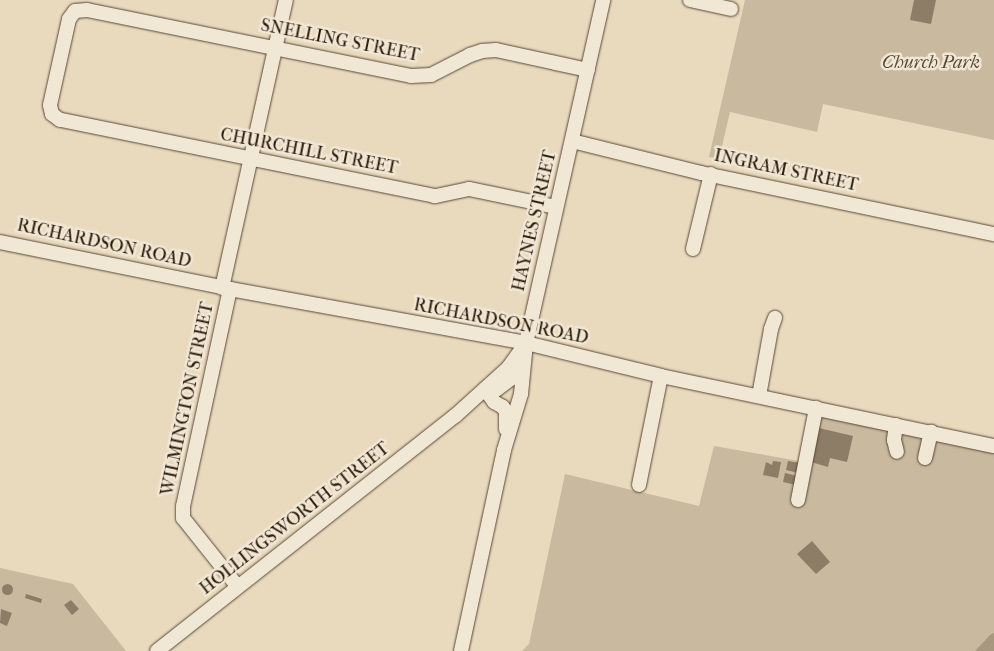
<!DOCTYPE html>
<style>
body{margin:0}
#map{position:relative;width:994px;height:651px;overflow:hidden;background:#e9dabe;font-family:"IM FELL French Canon",serif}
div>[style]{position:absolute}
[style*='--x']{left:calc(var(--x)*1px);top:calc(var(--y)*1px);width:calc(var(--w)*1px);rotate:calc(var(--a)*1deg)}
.green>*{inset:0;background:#c8b99f}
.water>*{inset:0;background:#a89880}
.building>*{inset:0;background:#8d7d67}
.round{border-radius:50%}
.roads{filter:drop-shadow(0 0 1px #594836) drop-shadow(0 0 1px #594836)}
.minor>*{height:14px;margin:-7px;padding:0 7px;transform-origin:7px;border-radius:7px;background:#f1e7d5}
span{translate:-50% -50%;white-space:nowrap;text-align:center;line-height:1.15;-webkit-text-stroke:5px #f1e7d5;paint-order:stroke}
.street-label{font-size:18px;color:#291808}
.park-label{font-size:18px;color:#594835;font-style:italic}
</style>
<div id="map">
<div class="green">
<i style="clip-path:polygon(745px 0,994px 0,994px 140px,823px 104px,817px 132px,730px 112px,719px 159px,709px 157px)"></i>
<i style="clip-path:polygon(810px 411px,994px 450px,994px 651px,522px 651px,529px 644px,565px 474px,699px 506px,714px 446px,799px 461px)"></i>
<i style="clip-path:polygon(0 568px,73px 584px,126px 651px,0 651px)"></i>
</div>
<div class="water">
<i style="clip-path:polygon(994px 633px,994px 651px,975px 651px,990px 635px)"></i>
</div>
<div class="building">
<i style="clip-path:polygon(914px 0,936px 0,931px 24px,910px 20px)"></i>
<i style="clip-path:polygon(819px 428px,853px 436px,847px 462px,830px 458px,828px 467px,811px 462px)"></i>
<i style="clip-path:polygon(773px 461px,781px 462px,778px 478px,763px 475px,766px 462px,772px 465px)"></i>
<i style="clip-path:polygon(788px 461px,800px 463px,798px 473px,786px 470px)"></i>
<i style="clip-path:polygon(785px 473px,797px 476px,796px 485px,783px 482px)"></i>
<i style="clip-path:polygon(812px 541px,830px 562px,816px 574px,797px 554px)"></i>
<i class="round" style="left:1.5px;top:583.5px;width:11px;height:11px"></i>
<i style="clip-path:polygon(26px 594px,42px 599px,41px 603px,25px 598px)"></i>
<i style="clip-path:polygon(71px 600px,79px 609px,72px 615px,64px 605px)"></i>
<i style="clip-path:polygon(1px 609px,12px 613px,7px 626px,0 623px)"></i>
</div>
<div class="roads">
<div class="minor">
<i style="--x:690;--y:0;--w:42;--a:12.4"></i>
<i style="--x:572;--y:141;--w:133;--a:13.9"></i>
<i style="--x:701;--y:173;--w:299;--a:11.8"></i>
<i style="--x:556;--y:207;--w:89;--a:-168.3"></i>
<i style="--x:469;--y:189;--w:35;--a:168"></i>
<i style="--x:435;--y:196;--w:383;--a:-168.5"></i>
<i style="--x:60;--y:120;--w:10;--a:-143"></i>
<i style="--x:52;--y:114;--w:9;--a:-103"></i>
<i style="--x:50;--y:105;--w:88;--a:-77.5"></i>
<i style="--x:69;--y:19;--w:10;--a:-53"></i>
<i style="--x:75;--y:11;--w:12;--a:-5"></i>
<i style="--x:87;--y:10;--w:331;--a:11.5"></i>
<i style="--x:411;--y:76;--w:20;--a:-3"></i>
<i style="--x:431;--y:75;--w:44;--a:-27.1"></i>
<i style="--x:470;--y:55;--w:13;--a:-18"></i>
<i style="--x:482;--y:51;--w:14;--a:-4"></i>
<i style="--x:496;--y:50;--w:94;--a:12.3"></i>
<i style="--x:0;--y:242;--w:235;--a:11.5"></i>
<i style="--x:230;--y:289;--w:301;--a:10.3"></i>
<i style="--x:526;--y:343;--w:139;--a:13.7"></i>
<i style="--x:661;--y:376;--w:340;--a:11.9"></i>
<i style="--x:693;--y:249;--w:77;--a:-76.5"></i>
<i style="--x:222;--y:288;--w:295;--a:-77.5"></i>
<i style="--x:230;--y:289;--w:222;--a:102.2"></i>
<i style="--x:183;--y:506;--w:12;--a:90"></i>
<i style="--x:183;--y:518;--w:88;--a:51.4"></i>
<i style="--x:485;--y:389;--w:16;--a:55"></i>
<i style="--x:494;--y:402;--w:10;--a:29"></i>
<i style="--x:503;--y:407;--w:6;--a:59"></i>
<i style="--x:506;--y:412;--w:17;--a:90"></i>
<i style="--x:492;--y:393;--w:25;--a:-37"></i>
<i style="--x:512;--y:378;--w:17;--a:-50"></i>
<i style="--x:759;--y:396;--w:68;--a:-79.8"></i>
<i style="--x:771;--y:329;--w:12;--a:-70"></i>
<i style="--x:896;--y:425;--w:15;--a:98"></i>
<i style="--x:894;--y:440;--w:12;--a:76"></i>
<i style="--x:925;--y:458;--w:27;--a:-77"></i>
<i style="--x:639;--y:485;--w:111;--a:-78.6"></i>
<i style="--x:798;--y:500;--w:94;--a:-78.9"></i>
<i style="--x:157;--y:651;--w:380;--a:-38.3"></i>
<i style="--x:455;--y:416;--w:72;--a:-42.2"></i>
<i style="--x:508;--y:368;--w:27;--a:-54"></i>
<i style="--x:461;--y:651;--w:206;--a:-77.9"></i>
<i style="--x:504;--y:450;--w:59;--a:-73.1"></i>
<i style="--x:521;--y:394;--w:51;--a:-84.4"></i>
<i style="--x:526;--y:343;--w:352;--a:-77.3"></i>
</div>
</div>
<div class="street-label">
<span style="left:340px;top:41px;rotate:11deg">SNELLING STREET</span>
<span style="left:309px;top:152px;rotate:11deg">CHURCHILL STREET</span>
<span style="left:786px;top:171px;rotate:12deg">INGRAM STREET</span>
<span style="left:535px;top:221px;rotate:-77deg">HAYNES STREET</span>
<span style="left:104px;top:244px;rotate:12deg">RICHARDSON ROAD</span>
<span style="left:501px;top:322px;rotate:11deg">RICHARDSON ROAD</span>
<span style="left:188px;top:399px;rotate:-78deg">WILMINGTON STREET</span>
<span style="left:295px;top:519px;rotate:-38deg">HOLLINGSWORTH STREET</span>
</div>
<div class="park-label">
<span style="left:931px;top:63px">Church Park</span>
</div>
</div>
